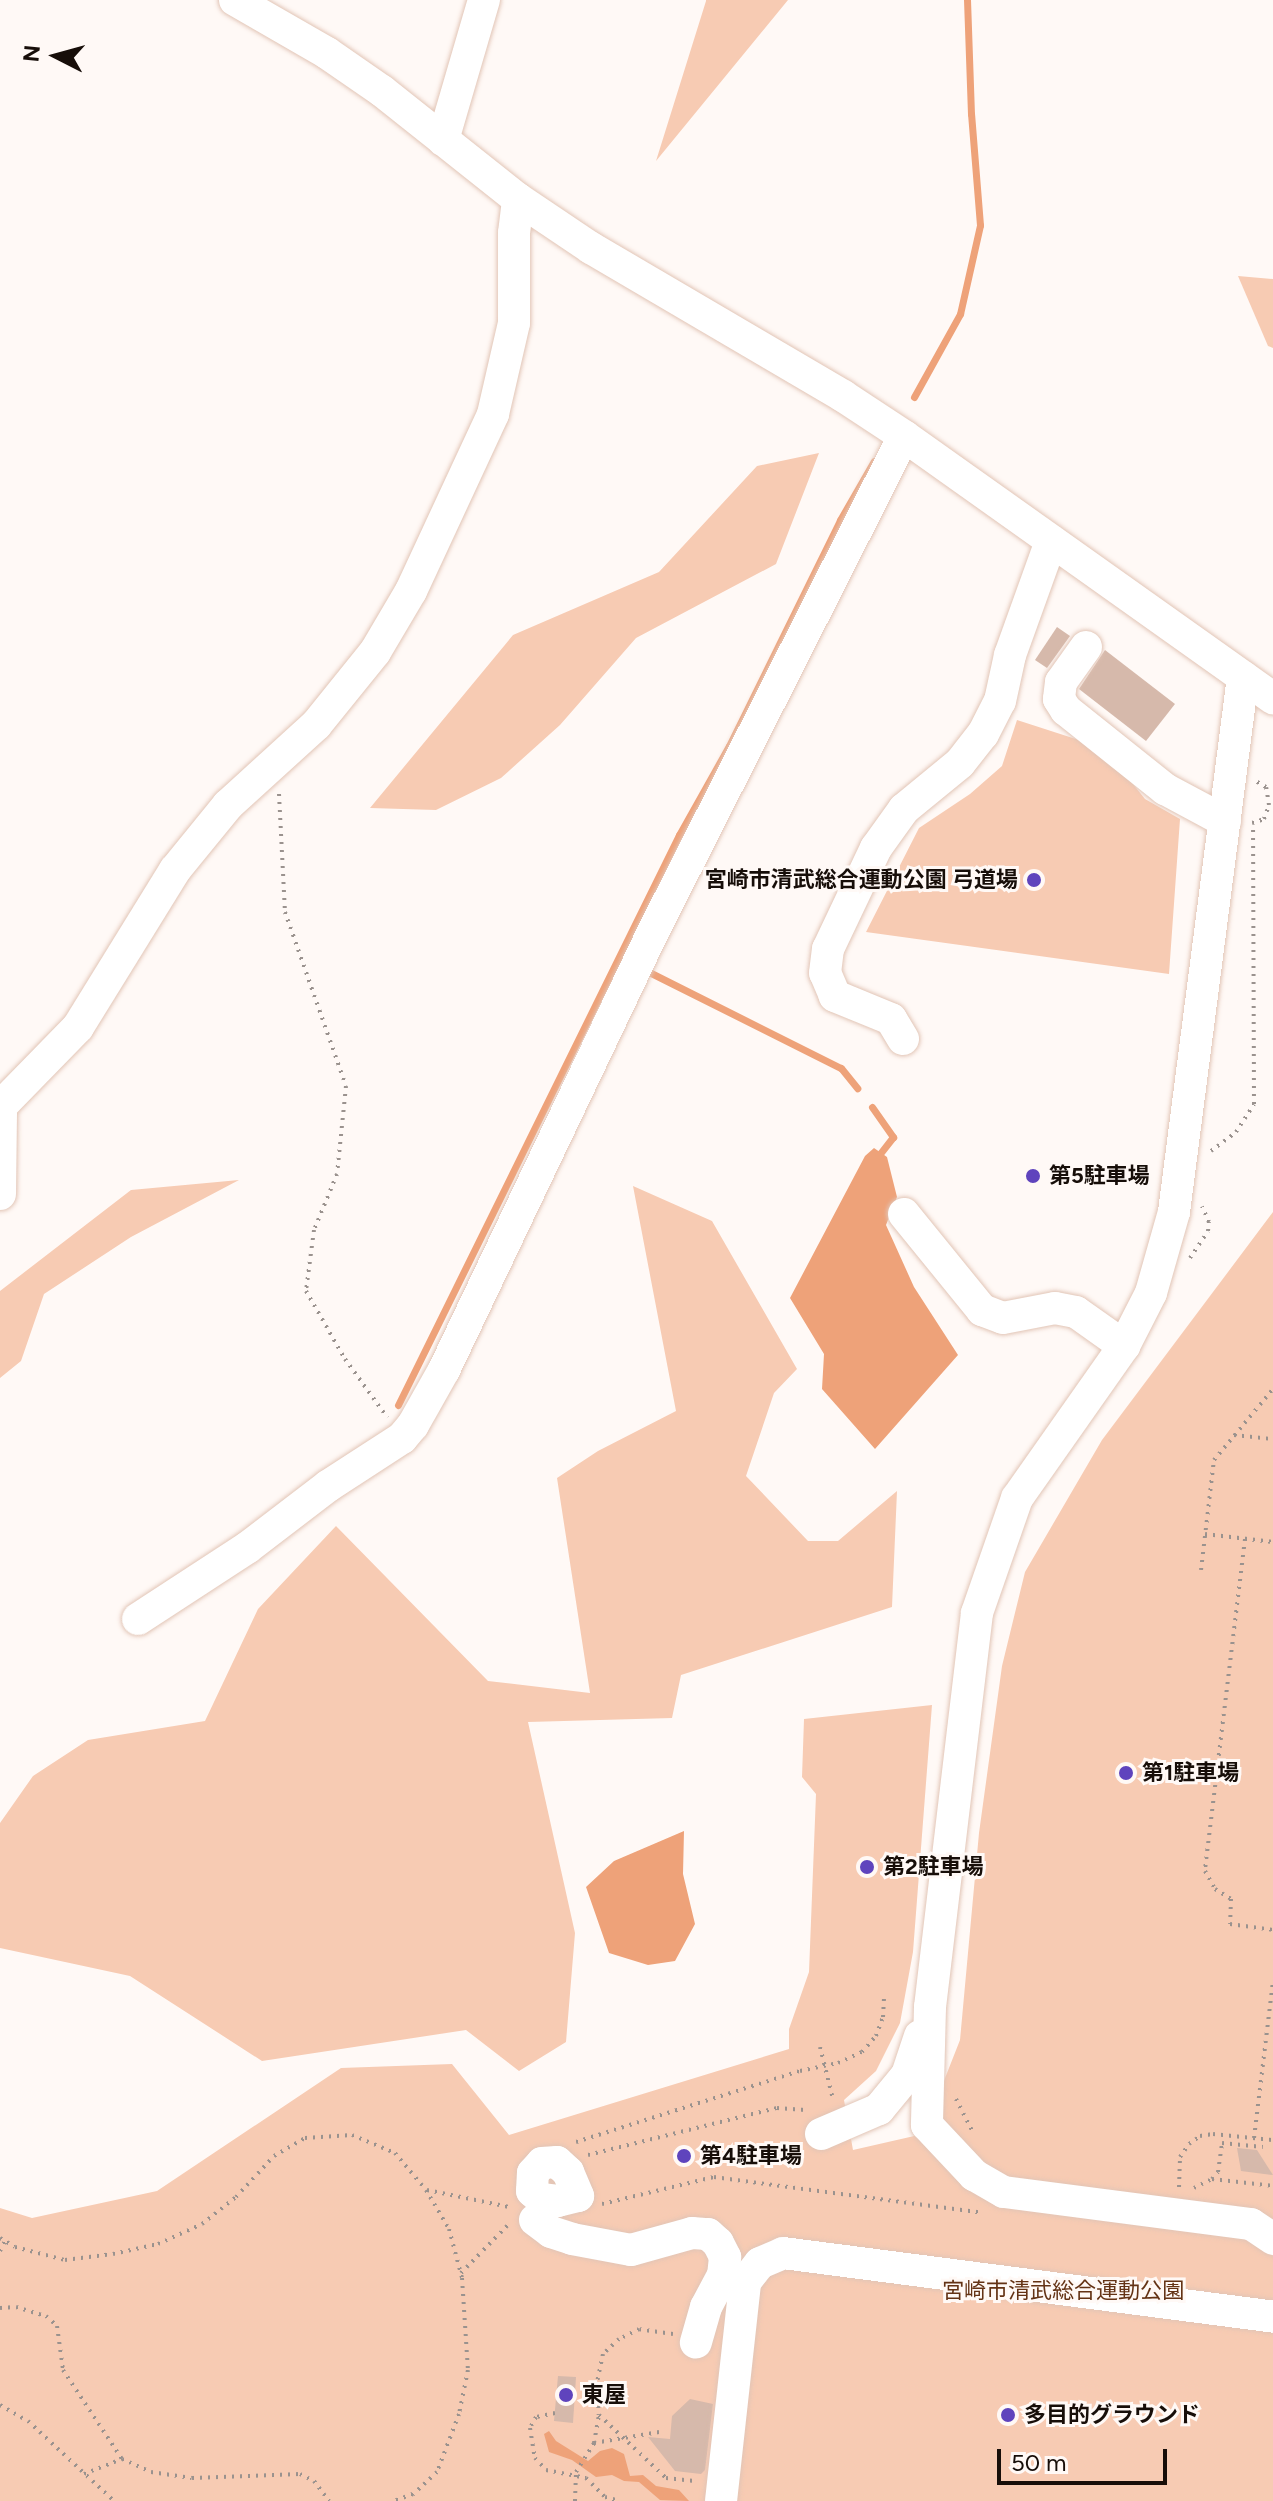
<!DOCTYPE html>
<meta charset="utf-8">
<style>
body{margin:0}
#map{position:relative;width:1273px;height:2501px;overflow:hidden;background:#fff9f6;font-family:Figtree,"Noto Sans JP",sans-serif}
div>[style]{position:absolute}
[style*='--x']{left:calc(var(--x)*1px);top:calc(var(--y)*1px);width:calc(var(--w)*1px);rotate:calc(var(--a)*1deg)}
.green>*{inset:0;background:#f7cbb3}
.water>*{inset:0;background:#eea279}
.stream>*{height:7px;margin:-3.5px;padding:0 3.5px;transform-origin:3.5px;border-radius:3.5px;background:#eea279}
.building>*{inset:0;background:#d6b9ab}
.path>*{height:4px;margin-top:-2px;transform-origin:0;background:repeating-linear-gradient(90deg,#9a928e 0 2px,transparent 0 8px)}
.roads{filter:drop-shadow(0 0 2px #e2c5b6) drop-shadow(0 0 2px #e2c5b6)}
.minor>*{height:32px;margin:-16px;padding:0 16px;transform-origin:16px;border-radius:16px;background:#fff}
.dots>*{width:22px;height:22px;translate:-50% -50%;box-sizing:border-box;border:4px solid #fff9f6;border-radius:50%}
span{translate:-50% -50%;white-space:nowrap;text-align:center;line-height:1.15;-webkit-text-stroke:6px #fff9f6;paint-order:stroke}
.poi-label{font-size:22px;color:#170e09;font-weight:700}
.right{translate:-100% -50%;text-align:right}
.left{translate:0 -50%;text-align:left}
.park-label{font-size:22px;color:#643315}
.north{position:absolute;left:16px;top:16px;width:80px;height:80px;-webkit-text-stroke:6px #fff9f6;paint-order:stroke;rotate:276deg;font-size:22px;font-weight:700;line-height:32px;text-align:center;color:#170e09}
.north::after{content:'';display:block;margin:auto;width:28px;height:36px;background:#170e09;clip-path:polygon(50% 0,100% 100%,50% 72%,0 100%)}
.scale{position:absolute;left:997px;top:2449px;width:170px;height:36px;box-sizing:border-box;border:4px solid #170e09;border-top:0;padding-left:10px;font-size:24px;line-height:28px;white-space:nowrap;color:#170e09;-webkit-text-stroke:6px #fff9f6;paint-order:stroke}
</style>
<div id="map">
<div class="green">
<i style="clip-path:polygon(706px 0,788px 0,656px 161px,706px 1px)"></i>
<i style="clip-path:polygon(1238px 276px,1273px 279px,1273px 348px,1268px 346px)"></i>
<i style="clip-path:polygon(819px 453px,776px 564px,636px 638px,560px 725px,501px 778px,436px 810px,370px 808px,513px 635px,659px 572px,757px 466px)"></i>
<i style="clip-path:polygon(1017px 720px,1085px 742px,1120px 768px,1145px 799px,1180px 819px,1169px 974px,866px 932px,919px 828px,970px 794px,1002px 766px)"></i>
<i style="clip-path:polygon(239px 1180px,131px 1237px,44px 1294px,21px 1361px,0 1378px,0 1291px,131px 1190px)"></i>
<i style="clip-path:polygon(633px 1186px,712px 1221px,797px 1369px,774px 1393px,746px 1476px,808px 1541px,838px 1541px,897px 1491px,892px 1607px,681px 1675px,672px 1718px,528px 1722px,575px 1933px,566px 2042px,519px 2071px,466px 2030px,262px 2061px,130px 1976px,0 1948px,0 1823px,33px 1776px,88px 1740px,205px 1721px,258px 1609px,336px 1526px,488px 1681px,590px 1693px,557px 1478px,598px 1451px,676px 1411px)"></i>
<i style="clip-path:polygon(1273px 1212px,1273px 2501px,0 2501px,0 2208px,32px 2218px,157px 2191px,341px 2068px,452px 2064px,509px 2135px,789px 2049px,789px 2029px,809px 1972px,816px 1794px,802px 1777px,804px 1719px,932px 1705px,913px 1952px,900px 2023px,876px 2071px,844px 2100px,853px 2150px,923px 2134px,960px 2040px,979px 1833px,1002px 1666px,1025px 1572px,1102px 1440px)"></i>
</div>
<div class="water">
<i style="clip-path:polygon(874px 1148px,887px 1157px,897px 1197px,886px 1225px,914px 1287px,958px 1355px,875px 1449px,822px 1389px,824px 1354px,790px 1298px,865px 1156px)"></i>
<i style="clip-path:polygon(684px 1831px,683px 1874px,695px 1924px,675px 1961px,648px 1965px,609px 1953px,586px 1887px,614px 1861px)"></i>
<i style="clip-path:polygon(549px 2431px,556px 2441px,588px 2461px,600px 2451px,612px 2448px,624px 2454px,630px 2476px,643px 2475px,656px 2486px,679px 2490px,689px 2501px,660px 2500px,639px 2482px,624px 2481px,612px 2475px,596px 2477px,572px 2460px,549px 2452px,544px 2434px)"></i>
</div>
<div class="stream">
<i style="--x:914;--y:397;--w:95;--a:-61"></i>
<i style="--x:960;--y:314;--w:91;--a:-77.3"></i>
<i style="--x:980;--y:225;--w:111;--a:-94.6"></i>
<i style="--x:971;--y:114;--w:114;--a:-92"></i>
<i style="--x:645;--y:970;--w:219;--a:26.6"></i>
<i style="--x:841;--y:1068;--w:26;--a:51"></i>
<i style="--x:872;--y:1107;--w:37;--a:55"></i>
<i style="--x:893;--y:1137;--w:23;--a:128"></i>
<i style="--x:398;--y:1405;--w:636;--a:-63.76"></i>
<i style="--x:679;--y:835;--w:102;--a:-60.7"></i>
<i style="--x:729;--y:746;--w:252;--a:-63.8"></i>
<i style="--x:840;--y:520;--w:68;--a:-60"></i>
</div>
<div class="building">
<i style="clip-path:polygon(1057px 627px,1070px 636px,1047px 668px,1035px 660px)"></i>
<i style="clip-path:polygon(1105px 650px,1175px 704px,1146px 741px,1079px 689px)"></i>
<i style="clip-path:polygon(1237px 2148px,1257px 2150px,1273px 2175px,1241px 2171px)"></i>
<i style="clip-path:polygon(558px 2376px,576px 2377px,573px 2423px,554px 2421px)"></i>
<i style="clip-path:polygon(690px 2399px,713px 2404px,705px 2470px,701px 2474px,675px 2471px,648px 2437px,670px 2439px,672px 2416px)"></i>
</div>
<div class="path">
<i style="--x:279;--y:794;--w:118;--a:87.1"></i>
<i style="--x:285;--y:912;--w:184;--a:70.7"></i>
<i style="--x:346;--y:1086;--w:88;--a:95.8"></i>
<i style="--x:337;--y:1174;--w:61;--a:112.3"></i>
<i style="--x:314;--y:1230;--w:62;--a:97.5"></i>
<i style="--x:306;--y:1291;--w:78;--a:60.2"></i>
<i style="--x:345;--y:1359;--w:72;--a:54.1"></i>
<i style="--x:1252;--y:823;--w:13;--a:-18"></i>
<i style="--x:1264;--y:819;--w:15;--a:-70"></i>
<i style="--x:1269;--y:805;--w:18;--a:-99"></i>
<i style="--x:1266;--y:787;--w:14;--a:-150"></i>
<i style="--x:1211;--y:1151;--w:31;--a:-37"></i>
<i style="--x:1236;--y:1132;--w:33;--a:-57"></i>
<i style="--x:1254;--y:1104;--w:274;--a:-90.2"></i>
<i style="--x:1190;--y:1258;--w:32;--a:-56"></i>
<i style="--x:1208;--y:1231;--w:9;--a:-84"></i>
<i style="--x:1209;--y:1222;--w:17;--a:-114"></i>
<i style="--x:1234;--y:1435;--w:37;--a:6"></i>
<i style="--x:1205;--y:1534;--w:68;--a:6.7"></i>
<i style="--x:1245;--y:1539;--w:334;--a:96.9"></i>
<i style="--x:1205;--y:1871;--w:21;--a:61"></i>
<i style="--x:1215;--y:1889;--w:19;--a:32"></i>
<i style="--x:1231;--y:1899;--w:25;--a:92"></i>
<i style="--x:1230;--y:1924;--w:43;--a:7.9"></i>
<i style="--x:1201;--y:1570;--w:111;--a:-83.3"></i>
<i style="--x:1214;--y:1460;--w:92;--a:-50.3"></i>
<i style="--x:820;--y:2047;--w:54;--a:76"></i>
<i style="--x:956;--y:2099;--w:35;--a:63"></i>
<i style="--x:1254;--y:2138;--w:159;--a:-83.1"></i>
<i style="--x:576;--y:2142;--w:235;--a:-17.6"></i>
<i style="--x:800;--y:2071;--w:39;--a:-12"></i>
<i style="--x:838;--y:2063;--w:26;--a:-25"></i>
<i style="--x:862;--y:2052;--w:21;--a:-49"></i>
<i style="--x:876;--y:2036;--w:20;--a:-70"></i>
<i style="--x:883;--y:2017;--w:20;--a:-87"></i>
<i style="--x:588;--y:2155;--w:195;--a:-14"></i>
<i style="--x:777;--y:2108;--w:32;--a:4"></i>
<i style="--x:1212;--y:2179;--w:9;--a:-49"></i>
<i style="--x:1218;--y:2172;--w:29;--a:-82"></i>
<i style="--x:1222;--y:2143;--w:41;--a:5.6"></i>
<i style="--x:1179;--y:2187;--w:30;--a:-88"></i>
<i style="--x:1180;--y:2157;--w:16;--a:-55"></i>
<i style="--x:1189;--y:2144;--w:14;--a:-36"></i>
<i style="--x:1200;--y:2136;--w:13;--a:-9"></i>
<i style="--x:1213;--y:2134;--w:60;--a:5.7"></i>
<i style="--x:1194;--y:2188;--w:20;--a:-27"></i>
<i style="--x:1212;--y:2179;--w:61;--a:6.5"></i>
<i style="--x:427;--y:2190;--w:84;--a:11.7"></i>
<i style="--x:602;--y:2204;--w:115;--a:-13.6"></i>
<i style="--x:714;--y:2177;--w:271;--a:7.6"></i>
<i style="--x:0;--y:2238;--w:17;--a:31"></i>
<i style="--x:15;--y:2247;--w:52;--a:14.6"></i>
<i style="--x:65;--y:2260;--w:48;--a:-7.1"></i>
<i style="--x:113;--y:2254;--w:46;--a:-12.5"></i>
<i style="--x:158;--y:2244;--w:48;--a:-24.4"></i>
<i style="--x:202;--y:2224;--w:43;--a:-38.5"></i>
<i style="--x:236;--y:2197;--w:56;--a:-47.2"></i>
<i style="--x:274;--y:2156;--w:36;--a:-30"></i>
<i style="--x:305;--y:2138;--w:47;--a:-3.7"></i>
<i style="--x:352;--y:2135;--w:47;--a:22.7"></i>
<i style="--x:395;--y:2153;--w:48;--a:50"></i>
<i style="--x:426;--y:2190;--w:45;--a:59.5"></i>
<i style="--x:449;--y:2229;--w:51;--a:75.1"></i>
<i style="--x:462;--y:2278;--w:92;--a:86.3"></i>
<i style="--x:468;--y:2370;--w:45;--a:101.6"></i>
<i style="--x:459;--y:2414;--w:62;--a:110.8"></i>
<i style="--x:437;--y:2472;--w:33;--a:137"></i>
<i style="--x:413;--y:2494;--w:20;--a:160"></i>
<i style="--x:0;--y:2251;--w:11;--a:-63"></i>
<i style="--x:461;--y:2273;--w:70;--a:-45.6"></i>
<i style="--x:0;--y:2308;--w:16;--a:-4"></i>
<i style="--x:16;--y:2307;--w:31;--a:17"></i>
<i style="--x:46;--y:2316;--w:15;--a:42"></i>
<i style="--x:57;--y:2326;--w:44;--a:82.2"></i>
<i style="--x:63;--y:2370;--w:107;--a:56.5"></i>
<i style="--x:122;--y:2459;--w:32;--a:24"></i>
<i style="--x:151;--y:2472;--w:41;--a:8.3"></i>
<i style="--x:192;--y:2478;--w:108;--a:-2.1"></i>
<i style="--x:300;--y:2474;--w:16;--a:27"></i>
<i style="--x:314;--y:2481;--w:25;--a:53"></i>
<i style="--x:673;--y:2334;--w:34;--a:-172"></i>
<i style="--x:639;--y:2329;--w:22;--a:153"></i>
<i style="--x:619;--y:2339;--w:22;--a:137"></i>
<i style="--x:603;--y:2354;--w:29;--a:102"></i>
<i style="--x:597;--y:2382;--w:33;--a:87"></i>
<i style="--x:599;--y:2415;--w:92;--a:43.2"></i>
<i style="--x:666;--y:2478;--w:31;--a:6"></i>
<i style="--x:0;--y:2405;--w:32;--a:30"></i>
<i style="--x:28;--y:2421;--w:117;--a:42.9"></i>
<i style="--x:555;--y:2413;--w:19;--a:168"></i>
<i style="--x:536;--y:2417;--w:13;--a:119"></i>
<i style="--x:530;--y:2428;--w:30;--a:81"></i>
<i style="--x:535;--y:2458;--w:16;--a:47"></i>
<i style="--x:546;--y:2470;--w:41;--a:11.3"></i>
<i style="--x:586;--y:2478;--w:27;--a:45"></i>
<i style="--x:605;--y:2497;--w:16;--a:15"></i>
<i style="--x:594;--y:2443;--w:28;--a:-80"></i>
<i style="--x:84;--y:2474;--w:41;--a:-21.5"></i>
<i style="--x:575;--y:2501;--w:29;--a:-88"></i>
<i style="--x:576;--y:2472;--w:34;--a:-58"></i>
<i style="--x:594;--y:2443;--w:66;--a:-9.6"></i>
</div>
<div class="roads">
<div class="minor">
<i style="--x:235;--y:0;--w:106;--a:29.9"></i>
<i style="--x:327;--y:53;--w:67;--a:34.6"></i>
<i style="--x:382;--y:91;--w:174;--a:38.5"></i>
<i style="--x:518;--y:199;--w:88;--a:33.9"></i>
<i style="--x:591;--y:248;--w:292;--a:30.4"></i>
<i style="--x:843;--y:396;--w:73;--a:33.3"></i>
<i style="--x:904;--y:436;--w:453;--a:35.4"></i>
<i style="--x:443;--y:140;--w:146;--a:-73.7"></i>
<i style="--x:1086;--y:647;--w:43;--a:125.5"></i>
<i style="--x:1061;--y:682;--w:17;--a:97"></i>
<i style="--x:1059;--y:699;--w:13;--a:58"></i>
<i style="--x:1066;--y:710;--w:127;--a:38.6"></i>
<i style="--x:1165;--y:789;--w:68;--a:28.1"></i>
<i style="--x:1243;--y:677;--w:539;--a:97.35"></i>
<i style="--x:1174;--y:1212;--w:84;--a:105.9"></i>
<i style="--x:1151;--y:1293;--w:59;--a:117"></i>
<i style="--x:1124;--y:1346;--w:186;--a:125.1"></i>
<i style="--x:1017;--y:1498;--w:122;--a:109.2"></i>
<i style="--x:977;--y:1613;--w:397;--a:96.8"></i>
<i style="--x:930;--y:2007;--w:118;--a:91.5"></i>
<i style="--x:927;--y:2125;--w:69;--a:46.8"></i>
<i style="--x:974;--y:2175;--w:34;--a:30"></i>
<i style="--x:1004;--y:2192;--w:249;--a:7.4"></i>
<i style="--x:1251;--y:2224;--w:27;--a:34"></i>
<i style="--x:903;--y:1039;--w:23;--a:-121"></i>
<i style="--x:891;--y:1019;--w:61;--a:-157.7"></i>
<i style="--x:835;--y:996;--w:25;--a:-113"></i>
<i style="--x:825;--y:973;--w:24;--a:-83"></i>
<i style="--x:828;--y:949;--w:112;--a:-64.6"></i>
<i style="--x:876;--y:848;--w:48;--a:-54.3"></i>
<i style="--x:904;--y:809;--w:72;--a:-39.4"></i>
<i style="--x:960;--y:763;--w:37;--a:-52"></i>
<i style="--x:983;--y:734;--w:37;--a:-63"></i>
<i style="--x:1000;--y:701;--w:47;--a:-77.7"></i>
<i style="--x:1010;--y:655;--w:121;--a:-70.2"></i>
<i style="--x:0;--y:1194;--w:88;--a:-89.3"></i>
<i style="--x:1;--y:1106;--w:110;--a:-45.7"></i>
<i style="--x:78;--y:1027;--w:185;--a:-58.3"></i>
<i style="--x:175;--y:870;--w:84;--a:-50.8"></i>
<i style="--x:228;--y:805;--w:119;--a:-42.3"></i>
<i style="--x:316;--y:725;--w:94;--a:-51.1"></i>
<i style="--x:375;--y:652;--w:71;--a:-59.5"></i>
<i style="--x:411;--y:591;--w:195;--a:-65.1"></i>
<i style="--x:493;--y:414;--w:93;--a:-77"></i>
<i style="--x:514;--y:323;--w:90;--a:-90"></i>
<i style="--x:514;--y:233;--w:34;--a:-83"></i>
<i style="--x:904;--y:1214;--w:124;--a:50.9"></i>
<i style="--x:982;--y:1310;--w:22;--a:21"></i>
<i style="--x:1003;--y:1318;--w:53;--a:-10.9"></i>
<i style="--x:1055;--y:1308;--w:21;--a:11"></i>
<i style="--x:1076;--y:1312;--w:59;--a:35.3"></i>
<i style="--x:138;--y:1619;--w:130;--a:-33.1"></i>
<i style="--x:247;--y:1548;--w:102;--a:-37.4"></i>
<i style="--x:328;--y:1486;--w:88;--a:-33"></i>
<i style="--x:402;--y:1438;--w:17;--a:-50"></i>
<i style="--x:413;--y:1425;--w:63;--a:-60.6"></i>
<i style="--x:444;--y:1370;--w:490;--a:-64.5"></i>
<i style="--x:655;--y:928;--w:551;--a:-63.16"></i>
<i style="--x:821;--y:2134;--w:63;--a:-23.3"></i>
<i style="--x:879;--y:2109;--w:44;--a:-50.5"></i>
<i style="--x:907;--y:2075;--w:41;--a:-71.6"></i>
<i style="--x:557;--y:2162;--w:15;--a:42"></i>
<i style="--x:568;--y:2172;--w:26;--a:67"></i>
<i style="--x:578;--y:2196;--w:21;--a:166"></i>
<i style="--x:558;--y:2201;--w:17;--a:-173"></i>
<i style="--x:541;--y:2199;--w:12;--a:-138"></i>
<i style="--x:532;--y:2191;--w:18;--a:-87"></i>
<i style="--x:533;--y:2173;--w:13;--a:-48"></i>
<i style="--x:542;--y:2163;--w:15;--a:-4"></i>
<i style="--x:535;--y:2220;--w:20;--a:37"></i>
<i style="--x:551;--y:2232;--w:22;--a:18"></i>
<i style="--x:572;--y:2239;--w:60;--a:10.6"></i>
<i style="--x:631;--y:2250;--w:63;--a:-15.6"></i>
<i style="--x:692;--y:2233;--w:16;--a:4"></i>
<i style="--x:708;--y:2234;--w:13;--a:42"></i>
<i style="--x:718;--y:2243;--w:16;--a:63"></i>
<i style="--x:725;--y:2257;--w:18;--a:96"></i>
<i style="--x:723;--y:2275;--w:36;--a:118"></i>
<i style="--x:706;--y:2307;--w:37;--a:106"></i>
<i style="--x:721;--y:2501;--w:220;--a:-83.7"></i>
<i style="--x:745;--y:2282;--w:24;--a:-52"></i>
<i style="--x:760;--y:2263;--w:25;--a:-23"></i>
<i style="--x:783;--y:2253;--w:494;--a:7.4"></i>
</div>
</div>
<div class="dots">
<i style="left:1034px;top:880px;background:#5f44bd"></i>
<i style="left:1033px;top:1176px;background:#5f44bd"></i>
<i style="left:1126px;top:1773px;background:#5f44bd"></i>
<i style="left:867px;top:1867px;background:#5f44bd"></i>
<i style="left:684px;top:2156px;background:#5f44bd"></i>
<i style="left:566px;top:2395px;background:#5f44bd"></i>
<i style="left:1008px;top:2415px;background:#5f44bd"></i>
</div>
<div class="poi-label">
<span class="right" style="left:1018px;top:880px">宮崎市清武総合運動公園 弓道場</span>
<span class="left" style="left:1049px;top:1176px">第5駐車場</span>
<span class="left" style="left:1142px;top:1773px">第1駐車場</span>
<span class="left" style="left:883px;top:1867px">第2駐車場</span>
<span class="left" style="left:700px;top:2156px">第4駐車場</span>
<span class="left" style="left:582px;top:2395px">東屋</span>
<span class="left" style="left:1024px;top:2415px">多目的グラウンド</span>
</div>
<div class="park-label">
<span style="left:1063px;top:2291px">宮崎市清武総合運動公園</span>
</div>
<div class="north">N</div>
<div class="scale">50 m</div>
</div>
